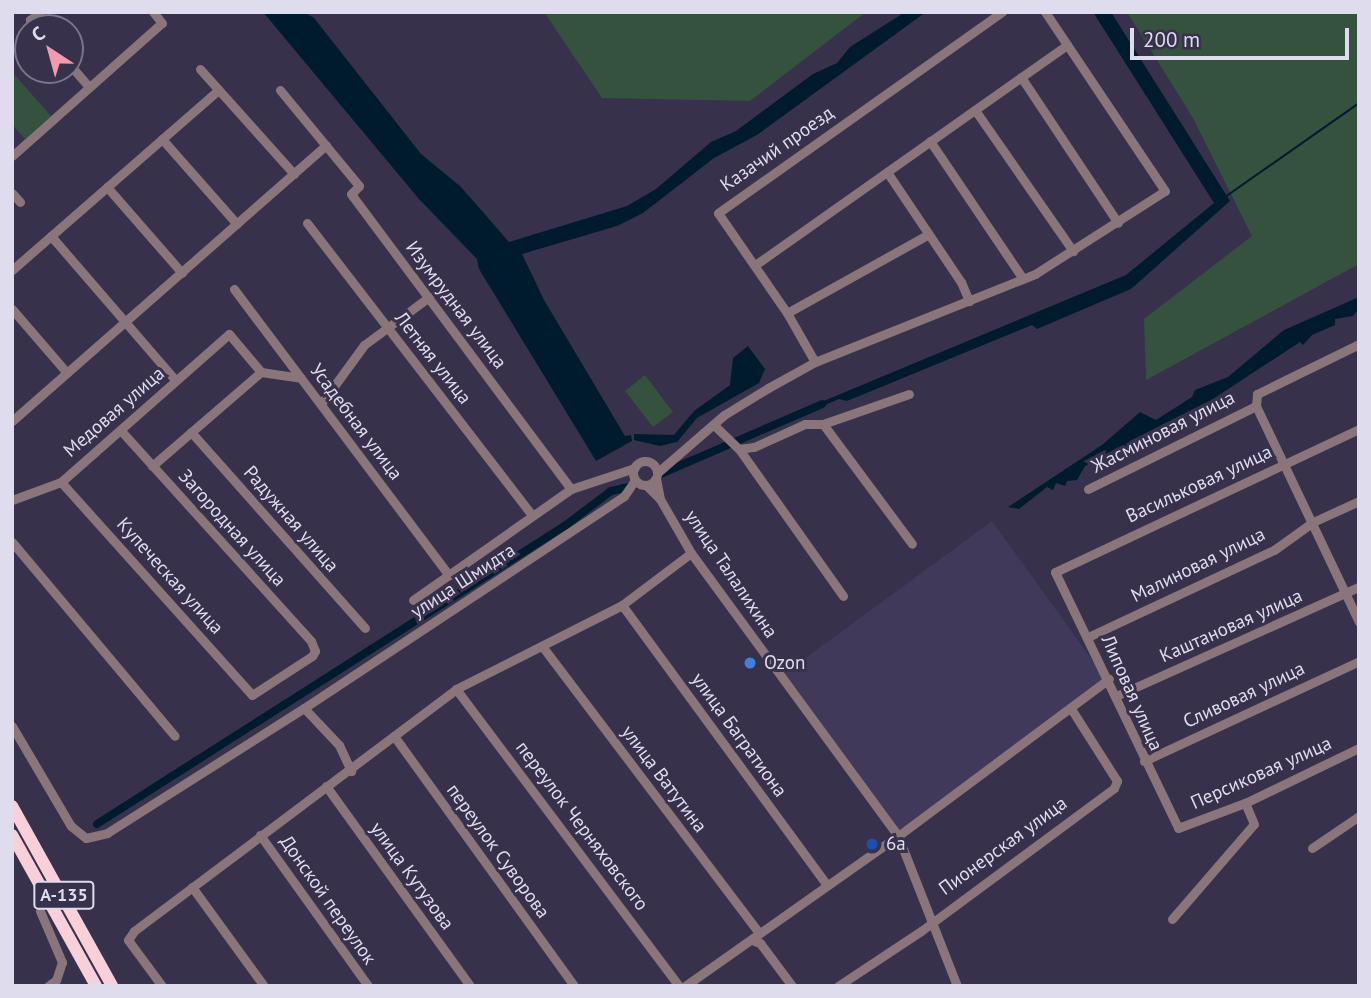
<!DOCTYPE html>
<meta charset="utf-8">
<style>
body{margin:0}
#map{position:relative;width:1371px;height:998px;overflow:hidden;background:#37314c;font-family:"PT Sans",sans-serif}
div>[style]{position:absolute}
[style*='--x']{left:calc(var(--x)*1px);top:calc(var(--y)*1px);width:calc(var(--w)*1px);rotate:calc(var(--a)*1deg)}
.built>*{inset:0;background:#40395a}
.green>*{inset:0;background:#35523f}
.water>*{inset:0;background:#001b2d}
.stream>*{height:2px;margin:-1px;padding:0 1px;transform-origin:1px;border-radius:1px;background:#001b2d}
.canal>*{height:8px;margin:-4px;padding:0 4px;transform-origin:4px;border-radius:4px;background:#001b2d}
.minor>*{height:9px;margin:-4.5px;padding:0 4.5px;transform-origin:4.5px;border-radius:4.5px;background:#8a757a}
.minor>.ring{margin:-4.5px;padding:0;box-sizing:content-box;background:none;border:9px solid #8a757a;border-radius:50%}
.highway>*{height:12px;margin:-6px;padding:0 6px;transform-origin:6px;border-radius:6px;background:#f9cfda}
.dots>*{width:19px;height:19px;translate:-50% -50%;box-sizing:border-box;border:4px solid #37314c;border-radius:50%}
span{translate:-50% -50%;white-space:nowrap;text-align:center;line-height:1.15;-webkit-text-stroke:6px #37314c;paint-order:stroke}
.shield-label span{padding:2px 5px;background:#37314c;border:2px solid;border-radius:5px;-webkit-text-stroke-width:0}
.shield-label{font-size:18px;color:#dfdcee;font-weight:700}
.street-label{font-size:19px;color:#dfdcee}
.poi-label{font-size:19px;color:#dfdcee}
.left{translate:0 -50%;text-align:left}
.frame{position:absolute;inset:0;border:14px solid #dfdcee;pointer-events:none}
.north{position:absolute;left:14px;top:14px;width:70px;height:70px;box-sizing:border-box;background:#37314c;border:2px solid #7a758d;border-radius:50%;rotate:324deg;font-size:19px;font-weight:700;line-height:28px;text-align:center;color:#dfdcee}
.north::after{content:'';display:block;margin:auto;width:24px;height:32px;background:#f39aac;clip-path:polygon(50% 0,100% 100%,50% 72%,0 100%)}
.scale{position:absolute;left:1130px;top:28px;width:219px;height:32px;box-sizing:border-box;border:4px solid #dfdcee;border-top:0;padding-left:9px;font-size:21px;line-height:24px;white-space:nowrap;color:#dfdcee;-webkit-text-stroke:5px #37314c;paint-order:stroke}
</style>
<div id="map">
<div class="built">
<i style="clip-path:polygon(992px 521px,1105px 678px,899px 831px,785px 673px)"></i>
</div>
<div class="green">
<i style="clip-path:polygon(544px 12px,866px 12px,750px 101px,602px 98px)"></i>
<i style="clip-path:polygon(1127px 12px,1359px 12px,1359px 264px,1146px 380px,1144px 319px,1252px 236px,1193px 118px)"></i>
<i style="clip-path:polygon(12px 72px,51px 116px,25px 139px,12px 124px)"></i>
<i style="clip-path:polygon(645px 375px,673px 412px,653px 427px,625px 391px)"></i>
</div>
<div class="water">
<i style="clip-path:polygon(263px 12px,304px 12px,314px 18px,421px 154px,461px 187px,509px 242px,627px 206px,656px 189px,711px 142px,736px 131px,813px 74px,837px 63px,850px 47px,905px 12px,926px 12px,757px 135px,714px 158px,643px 213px,617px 226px,522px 254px,544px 300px,625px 436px,631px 435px,632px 441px,596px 461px,479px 269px,477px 259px,419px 199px)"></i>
<i style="clip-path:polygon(1093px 12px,1111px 12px,1230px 201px,1131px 289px,1037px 329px,1032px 325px,847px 401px,839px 399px,816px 409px,814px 405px,1126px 275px,1214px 203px)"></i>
<i style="clip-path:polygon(1359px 297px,1359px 309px,1353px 316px,1335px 319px,1335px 325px,1312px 335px,1303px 345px,1300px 342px,1213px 399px,1130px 441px,1128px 450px,1123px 446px,1115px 449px,1085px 466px,1077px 480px,1067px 481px,1065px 486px,1056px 483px,1053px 490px,1047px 487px,1019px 509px,1008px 507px,1102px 445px,1140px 412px,1156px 420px,1192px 397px,1195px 390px,1228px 377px,1284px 330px)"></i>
<i style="clip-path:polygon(748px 346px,765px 369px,759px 383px,697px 418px,677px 442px,660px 446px,634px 440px,634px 434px,674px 435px,694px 411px,730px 385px,733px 358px)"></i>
</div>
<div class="stream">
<i style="--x:1225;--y:197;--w:164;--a:-35"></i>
</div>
<div class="canal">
<i style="--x:656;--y:476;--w:181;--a:-23.4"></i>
<i style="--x:97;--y:824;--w:556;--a:-32.52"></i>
<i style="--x:566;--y:525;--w:56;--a:-37.1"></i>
<i style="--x:611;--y:491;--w:23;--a:-13"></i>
</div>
<div class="minor">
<i style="--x:37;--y:28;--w:11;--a:-131"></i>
<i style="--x:30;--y:20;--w:13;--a:-39"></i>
<i style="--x:70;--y:65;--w:29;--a:49"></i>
<i style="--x:200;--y:69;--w:141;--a:48.2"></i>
<i style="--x:1021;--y:77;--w:175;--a:56.4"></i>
<i style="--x:280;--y:90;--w:124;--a:50.5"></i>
<i style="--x:359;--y:186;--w:11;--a:135"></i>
<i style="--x:351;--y:194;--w:368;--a:53.3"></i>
<i style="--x:975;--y:110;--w:172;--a:55.2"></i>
<i style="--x:162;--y:139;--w:113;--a:48.6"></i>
<i style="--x:930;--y:141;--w:166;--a:56"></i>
<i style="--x:12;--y:156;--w:200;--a:-41.6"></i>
<i style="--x:162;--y:23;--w:14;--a:-129"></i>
<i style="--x:887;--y:172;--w:133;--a:56.1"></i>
<i style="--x:961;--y:282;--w:21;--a:67"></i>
<i style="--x:107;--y:187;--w:114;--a:48.9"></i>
<i style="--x:12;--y:193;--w:12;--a:48"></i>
<i style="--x:307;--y:223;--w:369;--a:52.4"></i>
<i style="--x:51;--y:236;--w:191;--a:49.2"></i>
<i style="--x:755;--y:265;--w:382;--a:-35.2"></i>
<i style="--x:12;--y:270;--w:274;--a:-41.1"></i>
<i style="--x:234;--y:289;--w:358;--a:53.1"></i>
<i style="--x:12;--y:309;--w:84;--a:49.3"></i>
<i style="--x:787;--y:313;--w:162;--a:-29.1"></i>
<i style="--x:815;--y:362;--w:56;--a:-119.7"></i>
<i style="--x:787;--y:313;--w:121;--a:-124.6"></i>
<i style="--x:718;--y:213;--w:348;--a:-35.3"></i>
<i style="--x:321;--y:404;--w:73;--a:-53.9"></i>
<i style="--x:364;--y:345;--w:81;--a:-36.4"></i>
<i style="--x:1256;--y:406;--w:239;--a:64.5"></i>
<i style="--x:1256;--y:406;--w:12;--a:-85"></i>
<i style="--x:1257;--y:394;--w:114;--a:-26.1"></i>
<i style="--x:12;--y:421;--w:418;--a:-41.3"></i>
<i style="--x:823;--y:424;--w:149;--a:53.4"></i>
<i style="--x:715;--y:426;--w:33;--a:44"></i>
<i style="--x:739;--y:449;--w:180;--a:54.7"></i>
<i style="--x:1359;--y:429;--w:336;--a:154.8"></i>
<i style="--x:1055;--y:572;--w:284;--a:64.3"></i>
<i style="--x:1178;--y:828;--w:72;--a:-20.5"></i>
<i style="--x:1245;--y:803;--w:127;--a:-25.8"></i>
<i style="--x:191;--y:432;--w:262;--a:48.4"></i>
<i style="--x:739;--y:449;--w:15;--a:-8"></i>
<i style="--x:754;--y:447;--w:56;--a:-24.3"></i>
<i style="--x:805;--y:424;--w:18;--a:0"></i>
<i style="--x:823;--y:424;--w:91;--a:-19.2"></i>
<i class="ring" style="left:633px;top:461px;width:15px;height:15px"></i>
<i style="--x:152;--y:466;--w:144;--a:-40.8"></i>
<i style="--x:657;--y:473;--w:89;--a:-40.9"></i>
<i style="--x:724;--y:415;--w:52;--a:-31.5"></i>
<i style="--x:768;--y:388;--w:54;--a:-29"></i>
<i style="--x:815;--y:362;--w:237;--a:-21.8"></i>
<i style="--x:1035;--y:274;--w:154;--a:-32.6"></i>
<i style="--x:1165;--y:191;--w:216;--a:-123.8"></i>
<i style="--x:61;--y:482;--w:286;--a:48.1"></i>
<i style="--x:252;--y:695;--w:72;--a:-33"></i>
<i style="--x:312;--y:656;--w:6;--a:-59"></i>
<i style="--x:315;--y:651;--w:11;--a:-112"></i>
<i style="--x:311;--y:641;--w:283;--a:-132.1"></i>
<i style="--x:646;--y:485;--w:20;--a:45"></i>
<i style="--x:660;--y:499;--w:20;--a:-101"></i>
<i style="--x:1088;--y:489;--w:187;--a:-26.3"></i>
<i style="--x:660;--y:499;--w:62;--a:60.1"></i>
<i style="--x:691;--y:553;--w:351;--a:53.8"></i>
<i style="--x:898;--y:836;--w:161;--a:68.5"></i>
<i style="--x:12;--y:500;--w:52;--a:-20.2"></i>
<i style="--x:61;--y:482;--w:224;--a:-41.4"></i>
<i style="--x:229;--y:334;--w:50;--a:49.9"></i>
<i style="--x:261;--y:372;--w:40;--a:8.5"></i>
<i style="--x:12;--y:542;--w:253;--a:50"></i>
<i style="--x:413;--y:600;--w:193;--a:-35.1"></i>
<i style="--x:571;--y:489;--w:67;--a:-18.2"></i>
<i style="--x:622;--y:605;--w:347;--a:53.8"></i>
<i style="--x:1088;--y:637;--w:205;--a:-25.1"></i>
<i style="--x:1274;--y:550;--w:48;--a:-35.7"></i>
<i style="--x:1313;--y:522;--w:51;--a:-24.5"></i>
<i style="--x:542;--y:646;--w:358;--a:52.9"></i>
<i style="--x:456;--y:689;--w:371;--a:53.1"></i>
<i style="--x:1116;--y:696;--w:266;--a:-24.2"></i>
<i style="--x:304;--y:708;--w:384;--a:-33.5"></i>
<i style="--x:624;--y:496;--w:19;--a:-55"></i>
<i style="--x:12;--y:726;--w:116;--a:59.5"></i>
<i style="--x:71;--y:826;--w:19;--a:39"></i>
<i style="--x:86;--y:838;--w:22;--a:-13"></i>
<i style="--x:107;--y:833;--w:233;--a:-32.4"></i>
<i style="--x:304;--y:708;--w:51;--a:46.6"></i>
<i style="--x:339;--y:745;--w:29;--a:65"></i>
<i style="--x:394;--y:736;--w:308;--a:54.2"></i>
<i style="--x:1144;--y:761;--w:237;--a:-24.9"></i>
<i style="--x:326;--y:786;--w:246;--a:54.2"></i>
<i style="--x:260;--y:835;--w:186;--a:54.4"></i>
<i style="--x:1312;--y:848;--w:57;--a:-34.2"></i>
<i style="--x:192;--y:887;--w:122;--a:54"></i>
<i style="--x:40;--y:911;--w:56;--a:66.7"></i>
<i style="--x:62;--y:962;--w:19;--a:108"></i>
<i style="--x:56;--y:980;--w:10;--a:143"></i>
<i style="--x:1172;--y:919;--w:125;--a:-49.2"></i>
<i style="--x:1254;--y:824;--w:23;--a:-113"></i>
<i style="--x:752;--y:940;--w:9;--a:21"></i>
<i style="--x:760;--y:943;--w:54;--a:53.3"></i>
<i style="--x:162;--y:986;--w:57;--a:-126.5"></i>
<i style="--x:128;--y:940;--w:11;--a:-56"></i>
<i style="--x:134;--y:931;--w:403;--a:-36.9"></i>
<i style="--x:456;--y:689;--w:186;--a:-26.8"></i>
<i style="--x:622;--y:605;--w:86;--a:-37"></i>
<i style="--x:685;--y:986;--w:261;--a:-35.2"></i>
<i style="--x:898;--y:836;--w:263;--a:-36.7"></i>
<i style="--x:838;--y:986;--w:100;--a:-33.5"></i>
<i style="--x:921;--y:931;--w:240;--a:-36.5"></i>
<i style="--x:1114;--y:788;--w:8;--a:-67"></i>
<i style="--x:1117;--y:781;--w:84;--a:-122.4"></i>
</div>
<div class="highway">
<i style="--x:12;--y:806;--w:206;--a:60.9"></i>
<i style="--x:12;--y:835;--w:173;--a:60.9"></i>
</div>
<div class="dots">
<i style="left:750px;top:663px;background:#3f7fe0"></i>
<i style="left:872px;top:844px;background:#1a4fb4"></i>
</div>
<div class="shield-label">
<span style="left:64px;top:895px">А-135</span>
</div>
<div class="street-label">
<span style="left:777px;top:149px;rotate:-35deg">Казачий проезд</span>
<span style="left:456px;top:305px;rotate:53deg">Изумрудная улица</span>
<span style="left:433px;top:358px;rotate:52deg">Летняя улица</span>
<span style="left:114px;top:412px;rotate:-41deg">Медовая улица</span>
<span style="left:356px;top:422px;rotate:53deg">Усадебная улица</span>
<span style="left:1163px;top:432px;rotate:-27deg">Жасминовая улица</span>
<span style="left:1199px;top:484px;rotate:-25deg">Васильковая улица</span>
<span style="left:291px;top:519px;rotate:49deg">Радужная улица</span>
<span style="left:232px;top:528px;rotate:48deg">Загородная улица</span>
<span style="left:1198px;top:565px;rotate:-26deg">Малиновая улица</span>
<span style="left:731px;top:574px;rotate:56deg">улица Талалихина</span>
<span style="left:170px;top:576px;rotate:48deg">Купеческая улица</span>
<span style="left:463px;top:581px;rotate:-33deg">улица Шмидта</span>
<span style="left:1231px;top:626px;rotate:-24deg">Каштановая улица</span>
<span style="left:1132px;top:693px;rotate:66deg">Липовая улица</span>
<span style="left:1244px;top:695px;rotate:-25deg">Сливовая улица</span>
<span style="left:739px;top:735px;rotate:54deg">улица Багратиона</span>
<span style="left:1261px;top:773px;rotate:-24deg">Персиковая улица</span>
<span style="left:664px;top:779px;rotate:53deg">улица Ватутина</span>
<span style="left:582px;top:826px;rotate:53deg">переулок Черняховского</span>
<span style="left:1003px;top:846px;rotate:-36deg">Пионерская улица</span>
<span style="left:498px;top:851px;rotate:54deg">переулок Суворова</span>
<span style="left:412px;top:876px;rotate:54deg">улица Кутузова</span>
<span style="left:328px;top:900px;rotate:55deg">Донской переулок</span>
</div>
<div class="poi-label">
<span class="left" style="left:764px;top:663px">Ozon</span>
<span class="left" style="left:886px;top:844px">6а</span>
</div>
<div class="frame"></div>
<div class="north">С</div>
<div class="scale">200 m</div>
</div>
